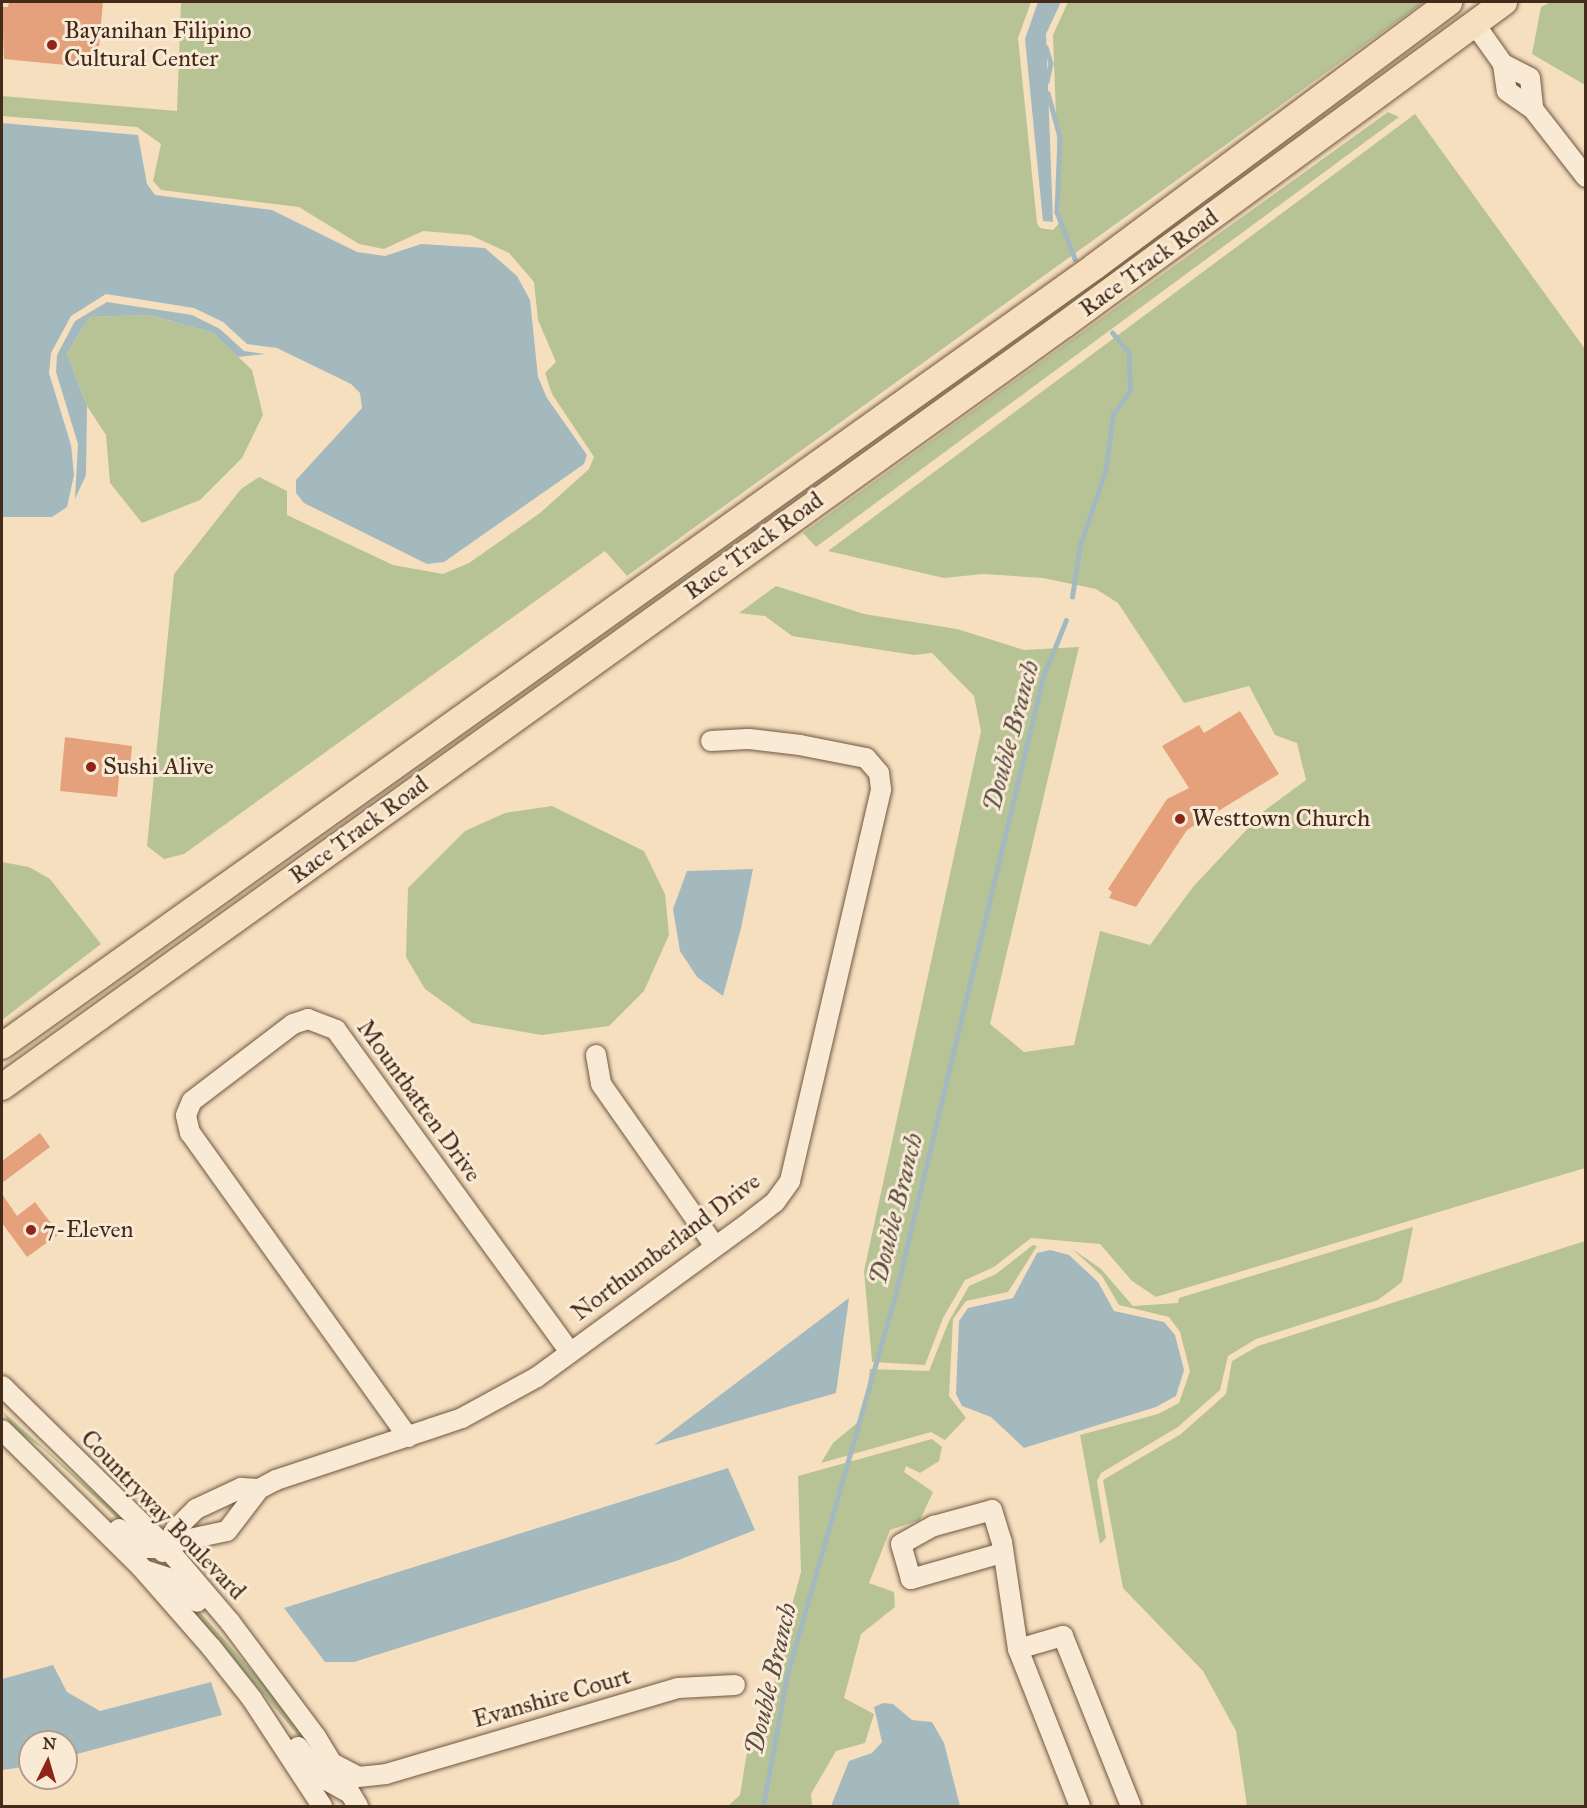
<!DOCTYPE html>
<style>
body{margin:0}
#map{position:relative;width:1587px;height:1808px;overflow:hidden;background:#f6dfbf;font-family:"IM FELL Great Primer",serif}
div>[style]{position:absolute}
[style*='--x']{left:calc(var(--x)*1px);top:calc(var(--y)*1px);width:calc(var(--w)*1px);rotate:calc(var(--a)*1deg)}
.green>*{inset:0;background:#b8c395}
.water>*{inset:0;background:#a3b9be}
.stream>*{height:4.5px;margin:-2.25px;padding:0 2.25px;transform-origin:2.25px;border-radius:2.25px;background:#a3b9be}
.building>*{inset:0;background:#e4a17b}
.roads{filter:drop-shadow(0 0 2px #705742) drop-shadow(0 0 2px #705742)}
.minor>*{height:20px;margin:-10px;padding:0 10px;transform-origin:10px;border-radius:10px;background:#f9ead5}
.major>*{height:26px;margin:-13px;padding:0 13px;transform-origin:13px;border-radius:13px;background:#f6dfbf}
.dots>*{width:16px;height:16px;translate:-50% -50%;box-sizing:border-box;border:3px solid #f9ead5;border-radius:50%}
span{translate:-50% -50%;white-space:nowrap;text-align:center;line-height:1.15;-webkit-text-stroke:6px #f9ead5;paint-order:stroke}
.poi-label{font-size:24px;color:#432a19}
.left{translate:0 -50%;text-align:left}
.street-label{font-size:24px;color:#432a19}
.water-label{font-size:26px;color:#5b4e42;font-style:italic}
.frame{position:absolute;inset:0;border:3px solid #432a19;pointer-events:none}
.north{position:absolute;left:18px;top:1730px;width:60px;height:60px;box-sizing:border-box;background:#f9ead5;border:2px solid #b09d8a;border-radius:50%;rotate:5deg;font-size:16px;font-weight:700;line-height:24px;text-align:center;color:#432a19}
.north::after{content:'';display:block;margin:auto;width:21px;height:27px;background:#8f2418;clip-path:polygon(50% 0,100% 100%,50% 72%,0 100%)}
</style>
<div id="map">
<div class="green">
<i style="clip-path:polygon(181px 2px,1031px 2px,1018px 38px,1037px 223px,1040px 228px,1053px 230px,1060px 222px,1053px 35px,1068px 2px,1424px 2px,627px 576px,605px 551px,184px 854px,164px 859px,147px 846px,174px 574px,241px 489px,259px 477px,287px 491px,287px 515px,393px 565px,443px 574px,469px 563px,540px 513px,589px 469px,594px 457px,552px 394px,545px 373px,556px 362px,538px 320px,534px 282px,509px 253px,470px 235px,423px 231px,384px 249px,359px 244px,299px 207px,161px 190px,153px 181px,161px 144px,137px 127px,2px 116px,2px 96px,177px 111px)"></i>
<i style="clip-path:polygon(1551px 2px,1585px 2px,1585px 85px,1532px 54px,1541px 7px)"></i>
<i style="clip-path:polygon(1388px 112px,1399px 117px,816px 547px,803px 533px)"></i>
<i style="clip-path:polygon(1415px 114px,1585px 349px,1585px 1168px,1156px 1297px,1132px 1281px,1100px 1244px,1031px 1238px,994px 1267px,965px 1280px,943px 1318px,925px 1365px,872px 1362px,864px 1271px,981px 731px,974px 696px,932px 653px,914px 655px,792px 636px,765px 616px,739px 613px,776px 586px,864px 614px,957px 629px,1024px 650px,1079px 647px,990px 1024px,1024px 1052px,1074px 1045px,1100px 931px,1150px 945px,1193px 887px,1264px 811px,1306px 780px,1297px 743px,1275px 735px,1249px 686px,1184px 703px,1118px 603px,1096px 589px,1043px 578px,983px 574px,944px 578px,828px 551px)"></i>
<i style="clip-path:polygon(150px 315px,213px 333px,252px 370px,263px 415px,242px 458px,200px 500px,142px 523px,110px 483px,106px 435px,87px 406px,67px 353px,90px 317px)"></i>
<i style="clip-path:polygon(552px 806px,644px 851px,665px 894px,669px 935px,644px 991px,609px 1026px,542px 1035px,472px 1023px,425px 989px,406px 957px,408px 888px,465px 831px,505px 813px)"></i>
<i style="clip-path:polygon(2px 862px,29px 867px,50px 879px,101px 944px,2px 1020px)"></i>
<i style="clip-path:polygon(1413px 1227px,1402px 1282px,1378px 1300px,1256px 1339px,1228px 1356px,1220px 1390px,1178px 1427px,1101px 1473px,1097px 1481px,1106px 1538px,1100px 1544px,1080px 1435px,1158px 1414px,1179px 1403px,1190px 1371px,1180px 1332px,1169px 1317px,1119px 1305px,1102px 1276px,1071px 1248px,1101px 1269px,1133px 1306px,1178px 1303px,1179px 1298px)"></i>
<i style="clip-path:polygon(1585px 1241px,1585px 1806px,1247px 1806px,1236px 1731px,1203px 1671px,1123px 1588px,1103px 1480px,1181px 1434px,1226px 1394px,1232px 1361px,1258px 1346px)"></i>
<i style="clip-path:polygon(1033px 1245px,1037px 1246px,1008px 1292px,966px 1301px,953px 1319px,949px 1396px,966px 1418px,945px 1440px,931px 1432px,821px 1463px,833px 1443px,863px 1418px,870px 1369px,929px 1371px,949px 1321px,969px 1286px,996px 1274px)"></i>
<i style="clip-path:polygon(2px 1411px,117px 1513px,132px 1532px,41px 1447px,13px 1429px)"></i>
<i style="clip-path:polygon(932px 1439px,942px 1447px,939px 1461px,920px 1473px,906px 1466px,904px 1472px,933px 1492px,920px 1520px,890px 1530px,869px 1583px,894px 1592px,895px 1607px,861px 1634px,844px 1698px,874px 1714px,865px 1743px,836px 1751px,811px 1794px,812px 1806px,728px 1806px,740px 1795px,750px 1734px,767px 1716px,776px 1696px,774px 1671px,801px 1572px,798px 1476px)"></i>
<i style="clip-path:polygon(183px 1593px,276px 1698px,319px 1760px,180px 1596px)"></i>
</div>
<div class="water">
<i style="clip-path:polygon(1038px 2px,1061px 2px,1046px 34px,1053px 222px,1043px 221px,1025px 39px)"></i>
<i style="clip-path:polygon(2px 123px,138px 135px,147px 184px,155px 195px,272px 210px,357px 252px,385px 256px,421px 244px,485px 248px,517px 276px,530px 300px,538px 377px,547px 398px,587px 455px,584px 464px,444px 562px,427px 564px,304px 503px,296px 493px,296px 480px,362px 408px,360px 393px,351px 384px,277px 348px,247px 344px,223px 322px,194px 308px,106px 294px,71px 316px,51px 353px,49px 373px,71px 445px,74px 475px,67px 507px,52px 517px,2px 517px)"></i>
<i style="clip-path:polygon(107px 302px,192px 315px,220px 329px,244px 351px,265px 354px,238px 357px,213px 333px,150px 315px,90px 317px,67px 353px,87px 406px,86px 475px,75px 499px,78px 444px,56px 372px,57px 355px,75px 321px)"></i>
<i style="clip-path:polygon(753px 869px,741px 928px,723px 996px,697px 977px,680px 951px,673px 909px,687px 871px)"></i>
<i style="clip-path:polygon(1050px 1250px,1069px 1255px,1098px 1282px,1114px 1311px,1164px 1322px,1175px 1335px,1184px 1370px,1176px 1396px,1156px 1407px,1024px 1448px,991px 1417px,962px 1406px,956px 1394px,959px 1321px,968px 1308px,1013px 1298px,1037px 1253px)"></i>
<i style="clip-path:polygon(849px 1298px,836px 1393px,654px 1445px)"></i>
<i style="clip-path:polygon(728px 1468px,755px 1530px,676px 1561px,354px 1662px,325px 1662px,284px 1608px)"></i>
<i style="clip-path:polygon(53px 1665px,67px 1692px,100px 1711px,211px 1682px,222px 1715px,66px 1757px,66px 1742px,30px 1742px,30px 1766px,2px 1770px,2px 1679px)"></i>
<i style="clip-path:polygon(883px 1703px,893px 1704px,912px 1720px,932px 1722px,944px 1743px,960px 1806px,831px 1806px,849px 1761px,872px 1753px,882px 1742px,874px 1707px)"></i>
</div>
<div class="stream">
<i style="--x:1046;--y:47;--w:17;--a:73"></i>
<i style="--x:1051;--y:63;--w:19;--a:102"></i>
<i style="--x:1048;--y:93;--w:46;--a:74.7"></i>
<i style="--x:1060;--y:137;--w:75;--a:92.3"></i>
<i style="--x:1057;--y:212;--w:50;--a:69"></i>
<i style="--x:1072;--y:597;--w:53;--a:-81.3"></i>
<i style="--x:1080;--y:545;--w:77;--a:-71.1"></i>
<i style="--x:1105;--y:472;--w:59;--a:-82.1"></i>
<i style="--x:1113;--y:414;--w:29;--a:-54"></i>
<i style="--x:1130;--y:391;--w:38;--a:-92"></i>
<i style="--x:1129;--y:353;--w:26;--a:-130"></i>
<i style="--x:763;--y:1806;--w:133;--a:-79.6"></i>
<i style="--x:787;--y:1675;--w:398;--a:-74.1"></i>
<i style="--x:896;--y:1292;--w:632;--a:-76.56"></i>
<i style="--x:1043;--y:677;--w:61;--a:-68"></i>
</div>
<div class="building">
<i style="clip-path:polygon(9px 2px,103px 2px,97px 68px,4px 59px,2px 7px,8px 7px)"></i>
<i style="clip-path:polygon(1240px 711px,1279px 774px,1187px 830px,1136px 907px,1109px 898px,1112px 892px,1108px 889px,1167px 799px,1189px 788px,1162px 746px,1199px 725px,1204px 733px)"></i>
<i style="clip-path:polygon(65px 737px,132px 746px,130px 767px,120px 766px,117px 797px,60px 791px)"></i>
<i style="clip-path:polygon(40px 1133px,50px 1147px,2px 1183px,2px 1161px)"></i>
<i style="clip-path:polygon(2px 1194px,17px 1216px,35px 1202px,59px 1234px,27px 1257px,2px 1223px)"></i>
</div>
<div class="roads">
<div class="minor">
<i style="--x:1474;--y:23;--w:50;--a:54.7"></i>
<i style="--x:1503;--y:64;--w:30;--a:27"></i>
<i style="--x:1530;--y:78;--w:31;--a:84"></i>
<i style="--x:1503;--y:64;--w:27;--a:82"></i>
<i style="--x:1507;--y:91;--w:32;--a:35"></i>
<i style="--x:1533;--y:109;--w:86;--a:52.1"></i>
<i style="--x:596;--y:1055;--w:29;--a:80"></i>
<i style="--x:601;--y:1084;--w:197;--a:54.9"></i>
<i style="--x:2;--y:1386;--w:231;--a:44.5"></i>
<i style="--x:167;--y:1548;--w:97;--a:49.6"></i>
<i style="--x:230;--y:1622;--w:144;--a:53.2"></i>
<i style="--x:316;--y:1737;--w:81;--a:58.7"></i>
<i style="--x:2;--y:1430;--w:194;--a:44.6"></i>
<i style="--x:140;--y:1566;--w:108;--a:48.8"></i>
<i style="--x:211;--y:1647;--w:66;--a:51.7"></i>
<i style="--x:252;--y:1699;--w:128;--a:56.8"></i>
<i style="--x:408;--y:1437;--w:374;--a:-125.6"></i>
<i style="--x:190;--y:1133;--w:18;--a:-103"></i>
<i style="--x:186;--y:1115;--w:15;--a:-67"></i>
<i style="--x:192;--y:1101;--w:127;--a:-37.3"></i>
<i style="--x:293;--y:1024;--w:16;--a:-18"></i>
<i style="--x:308;--y:1019;--w:30;--a:21"></i>
<i style="--x:336;--y:1030;--w:397;--a:54"></i>
<i style="--x:119;--y:1529;--w:33;--a:35"></i>
<i style="--x:146;--y:1548;--w:21;--a:0"></i>
<i style="--x:171;--y:1543;--w:57;--a:-12.1"></i>
<i style="--x:227;--y:1531;--w:53;--a:-52.7"></i>
<i style="--x:259;--y:1489;--w:19;--a:-28"></i>
<i style="--x:276;--y:1480;--w:196;--a:-18.4"></i>
<i style="--x:462;--y:1418;--w:85;--a:-28.7"></i>
<i style="--x:537;--y:1377;--w:266;--a:-36.1"></i>
<i style="--x:752;--y:1220;--w:29;--a:-38"></i>
<i style="--x:775;--y:1202;--w:26;--a:-54"></i>
<i style="--x:790;--y:1181;--w:402;--a:-76.9"></i>
<i style="--x:881;--y:789;--w:16;--a:-97"></i>
<i style="--x:879;--y:773;--w:20;--a:-131"></i>
<i style="--x:866;--y:758;--w:67;--a:-168.9"></i>
<i style="--x:800;--y:745;--w:51;--a:-173.3"></i>
<i style="--x:749;--y:739;--w:38;--a:177"></i>
<i style="--x:163;--y:1552;--w:25;--a:-61"></i>
<i style="--x:175;--y:1530;--w:30;--a:-45"></i>
<i style="--x:196;--y:1509;--w:50;--a:-25"></i>
<i style="--x:241;--y:1488;--w:18;--a:3"></i>
<i style="--x:1002;--y:1553;--w:95;--a:164.1"></i>
<i style="--x:911;--y:1579;--w:36;--a:-106"></i>
<i style="--x:901;--y:1544;--w:38;--a:-29"></i>
<i style="--x:934;--y:1526;--w:60;--a:-15.4"></i>
<i style="--x:992;--y:1510;--w:34;--a:73"></i>
<i style="--x:1002;--y:1542;--w:108;--a:81.5"></i>
<i style="--x:1018;--y:1649;--w:47;--a:-16.1"></i>
<i style="--x:1063;--y:1636;--w:183;--a:68.2"></i>
<i style="--x:144;--y:1570;--w:35;--a:18"></i>
<i style="--x:177;--y:1581;--w:29;--a:46"></i>
<i style="--x:1018;--y:1649;--w:169;--a:68.5"></i>
<i style="--x:298;--y:1747;--w:36;--a:54"></i>
<i style="--x:319;--y:1776;--w:35;--a:29"></i>
<i style="--x:334;--y:1764;--w:27;--a:28"></i>
<i style="--x:358;--y:1777;--w:28;--a:-6"></i>
<i style="--x:386;--y:1774;--w:304;--a:-16.4"></i>
<i style="--x:678;--y:1688;--w:57;--a:-3"></i>
</div>
<div class="major">
<i style="--x:2;--y:1046;--w:1341;--a:-35.5"></i>
<i style="--x:1094;--y:267;--w:443;--a:-36.7"></i>
<i style="--x:2;--y:1087;--w:1307;--a:-35.66"></i>
<i style="--x:1064;--y:325;--w:546;--a:-36.28"></i>
</div>
</div>
<div class="dots">
<i style="left:52px;top:45px;background:#8f2418"></i>
<i style="left:91px;top:767px;background:#8f2418"></i>
<i style="left:1180px;top:819px;background:#8f2418"></i>
<i style="left:31px;top:1230px;background:#8f2418"></i>
</div>
<div class="poi-label">
<span class="left" style="left:64px;top:45px">Bayanihan Filipino<br>Cultural Center</span>
<span class="left" style="left:103px;top:767px">Sushi Alive</span>
<span class="left" style="left:1192px;top:819px">Westtown Church</span>
<span class="left" style="left:43px;top:1230px">7-Eleven</span>
</div>
<div class="street-label">
<span style="left:1149px;top:263px;rotate:-36deg">Race Track Road</span>
<span style="left:754px;top:546px;rotate:-36deg">Race Track Road</span>
<span style="left:359px;top:830px;rotate:-36deg">Race Track Road</span>
<span style="left:419px;top:1101px;rotate:54deg">Mountbatten Drive</span>
<span style="left:666px;top:1247px;rotate:-37deg">Northumberland Drive</span>
<span style="left:163px;top:1515px;rotate:46deg">Countryway Boulevard</span>
<span style="left:552px;top:1698px;rotate:-16deg">Evanshire Court</span>
</div>
<div class="water-label">
<span style="left:1011px;top:736px;rotate:-75deg">Double Branch</span>
<span style="left:896px;top:1209px;rotate:-76deg">Double Branch</span>
<span style="left:771px;top:1679px;rotate:-77deg">Double Branch</span>
</div>
<div class="frame"></div>
<div class="north">N</div>
</div>
